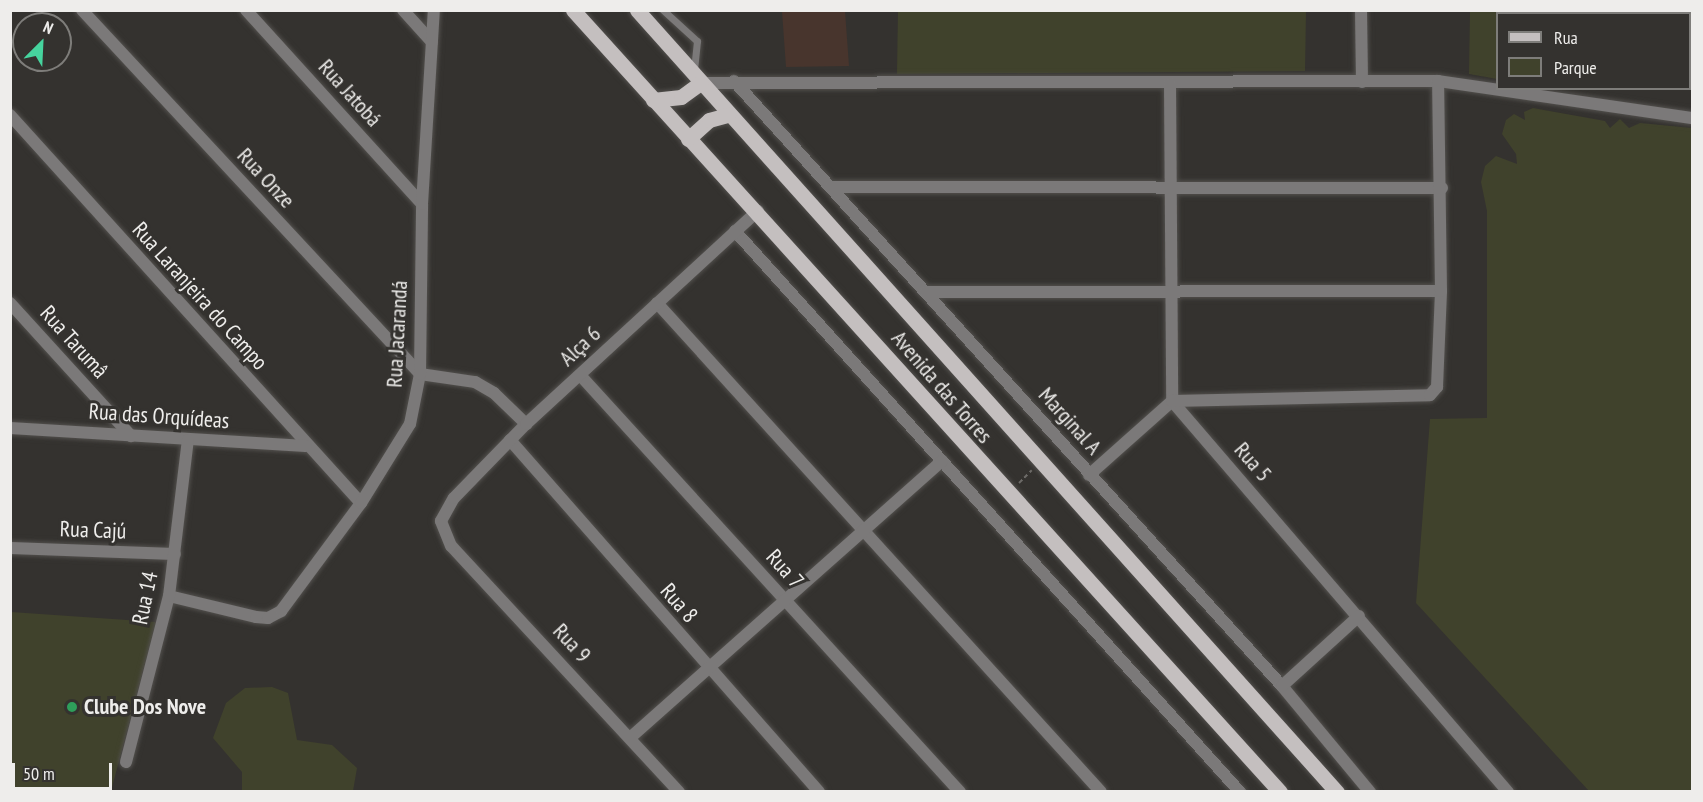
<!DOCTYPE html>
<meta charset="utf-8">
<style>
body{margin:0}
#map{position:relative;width:1703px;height:802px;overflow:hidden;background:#34322f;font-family:"PT Sans Narrow",sans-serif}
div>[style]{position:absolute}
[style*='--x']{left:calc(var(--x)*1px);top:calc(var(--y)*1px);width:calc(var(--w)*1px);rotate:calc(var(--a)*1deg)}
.industrial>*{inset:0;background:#48352d}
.green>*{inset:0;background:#40422c}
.path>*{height:2px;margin-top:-1px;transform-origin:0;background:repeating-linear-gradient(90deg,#6d6b68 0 4.5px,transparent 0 7.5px)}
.roads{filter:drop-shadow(0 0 2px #52504d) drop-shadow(0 0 2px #52504d)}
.lane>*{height:7px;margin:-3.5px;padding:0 3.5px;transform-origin:3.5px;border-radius:3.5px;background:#7b7979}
.street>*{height:12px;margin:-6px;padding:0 6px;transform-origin:6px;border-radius:6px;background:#7b7979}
.primary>*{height:15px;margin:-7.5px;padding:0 7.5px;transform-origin:7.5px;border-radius:7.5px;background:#c4bfbf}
.dots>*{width:16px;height:16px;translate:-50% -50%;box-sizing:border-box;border:3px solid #34322f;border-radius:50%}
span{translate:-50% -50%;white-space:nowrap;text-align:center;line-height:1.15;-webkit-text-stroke:6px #34322f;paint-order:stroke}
.street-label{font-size:22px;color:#eeedeb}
.poi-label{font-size:22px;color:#eeedeb;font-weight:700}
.left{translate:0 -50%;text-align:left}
.frame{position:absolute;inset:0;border:12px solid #eeedeb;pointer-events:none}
.legend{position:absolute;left:1496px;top:12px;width:195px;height:78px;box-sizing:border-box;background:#34322f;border:2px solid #7e7d7a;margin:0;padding:8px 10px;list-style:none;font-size:18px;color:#eeedeb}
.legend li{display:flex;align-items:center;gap:12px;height:30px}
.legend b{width:30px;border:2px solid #7e7d7a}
.north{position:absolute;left:12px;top:12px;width:60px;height:60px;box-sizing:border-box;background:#34322f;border:2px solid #7e7d7a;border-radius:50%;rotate:24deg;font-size:16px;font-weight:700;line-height:24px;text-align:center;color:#eeedeb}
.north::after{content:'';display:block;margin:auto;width:21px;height:27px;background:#46d49e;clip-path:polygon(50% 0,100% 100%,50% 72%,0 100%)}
.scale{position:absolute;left:12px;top:763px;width:100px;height:27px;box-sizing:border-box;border:3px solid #eeedeb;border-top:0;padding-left:8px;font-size:18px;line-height:21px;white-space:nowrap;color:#eeedeb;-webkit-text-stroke:4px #34322f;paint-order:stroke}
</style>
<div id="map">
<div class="industrial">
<i style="clip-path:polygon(782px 11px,845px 11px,849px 66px,786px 67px)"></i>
</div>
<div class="green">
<i style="clip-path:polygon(898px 11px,1306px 11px,1305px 71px,897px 74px)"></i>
<i style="clip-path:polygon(1470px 11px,1586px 10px,1586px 13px,1498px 14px,1497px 79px,1469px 74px)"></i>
<i style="clip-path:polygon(1533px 108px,1605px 121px,1610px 128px,1620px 119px,1629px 128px,1640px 123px,1692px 128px,1692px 791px,1589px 791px,1416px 603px,1430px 419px,1487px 418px,1487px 211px,1481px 182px,1485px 166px,1496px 156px,1517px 164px,1516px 154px,1502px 134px,1506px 120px,1514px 114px,1525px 120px,1524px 112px)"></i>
<i style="clip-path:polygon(11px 612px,156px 622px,111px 791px,11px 791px)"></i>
<i style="clip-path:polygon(272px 687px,288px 693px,297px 740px,332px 745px,357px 768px,353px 791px,242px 791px,242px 772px,213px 738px,226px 703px,245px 688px)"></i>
</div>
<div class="path">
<i style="--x:1019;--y:483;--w:18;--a:-45"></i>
</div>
<div class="roads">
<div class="lane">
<i style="--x:663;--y:10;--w:46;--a:42.4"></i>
<i style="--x:697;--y:41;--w:29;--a:96"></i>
</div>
<div class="street">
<i style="--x:82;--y:10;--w:497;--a:47.1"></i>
<i style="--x:420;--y:374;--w:56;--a:8.3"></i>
<i style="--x:475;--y:382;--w:22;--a:30"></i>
<i style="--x:494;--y:393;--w:45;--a:44.1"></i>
<i style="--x:246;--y:10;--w:262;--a:47.8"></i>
<i style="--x:403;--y:10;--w:43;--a:47.8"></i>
<i style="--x:1361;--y:10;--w:72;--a:89.2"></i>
<i style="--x:734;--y:81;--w:816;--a:47.83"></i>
<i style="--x:1282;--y:686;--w:138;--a:50.3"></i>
<i style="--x:700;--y:83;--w:738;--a:-0.16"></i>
<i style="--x:1438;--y:81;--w:257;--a:8.3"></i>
<i style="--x:1170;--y:84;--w:317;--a:89.6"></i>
<i style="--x:1172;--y:401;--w:516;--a:49.33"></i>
<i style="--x:10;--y:115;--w:523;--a:47.87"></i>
<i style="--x:831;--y:187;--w:611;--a:0.09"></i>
<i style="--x:735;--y:231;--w:755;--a:48.01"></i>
<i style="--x:926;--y:292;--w:515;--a:-0.11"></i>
<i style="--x:10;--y:303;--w:180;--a:47.7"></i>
<i style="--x:657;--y:303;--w:660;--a:47.76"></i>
<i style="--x:580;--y:375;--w:564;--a:47.66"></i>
<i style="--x:10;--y:428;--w:296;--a:3.5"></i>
<i style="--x:510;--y:440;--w:468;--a:48.7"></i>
<i style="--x:1089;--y:475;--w:111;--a:-41.7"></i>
<i style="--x:1172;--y:401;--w:258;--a:-1.3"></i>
<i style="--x:1430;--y:395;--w:11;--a:-49"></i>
<i style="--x:1437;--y:387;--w:96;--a:-87.6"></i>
<i style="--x:1441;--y:291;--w:210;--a:-90.8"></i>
<i style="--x:10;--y:548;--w:165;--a:2.1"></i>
<i style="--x:169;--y:596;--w:89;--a:13.6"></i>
<i style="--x:256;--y:617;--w:12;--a:5"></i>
<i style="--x:268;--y:618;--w:15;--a:-28"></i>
<i style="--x:281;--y:611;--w:134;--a:-53.5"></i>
<i style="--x:361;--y:503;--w:93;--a:-58.2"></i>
<i style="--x:410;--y:424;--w:51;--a:-78.7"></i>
<i style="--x:420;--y:374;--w:170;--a:-89.3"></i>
<i style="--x:422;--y:204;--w:194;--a:-86.5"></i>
<i style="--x:1282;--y:686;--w:104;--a:-42.3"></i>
<i style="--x:631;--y:737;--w:416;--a:-41.6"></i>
<i style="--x:126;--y:762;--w:171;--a:-75.5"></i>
<i style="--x:169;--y:596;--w:157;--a:-83.1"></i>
<i style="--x:679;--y:792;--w:335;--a:-132.8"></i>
<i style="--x:451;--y:546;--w:27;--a:-112"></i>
<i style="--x:441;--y:521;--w:26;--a:-61"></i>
<i style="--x:454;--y:498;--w:103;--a:-45.8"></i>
<i style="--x:526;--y:424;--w:315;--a:-42.6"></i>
</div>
<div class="primary">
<i style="--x:573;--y:10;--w:1054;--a:47.88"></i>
<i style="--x:637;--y:10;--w:1050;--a:48.17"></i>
<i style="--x:653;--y:100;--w:28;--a:-6"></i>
<i style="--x:681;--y:97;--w:24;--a:-36"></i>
<i style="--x:688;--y:139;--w:28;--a:-42"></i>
<i style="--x:709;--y:120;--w:20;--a:-15"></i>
</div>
</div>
<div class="dots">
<i style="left:72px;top:707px;background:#2e9e5b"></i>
</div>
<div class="street-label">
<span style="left:350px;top:93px;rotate:48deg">Rua Jatobá</span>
<span style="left:266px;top:178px;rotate:47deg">Rua Onze</span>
<span style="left:200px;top:296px;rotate:48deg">Rua Laranjeira do Campo</span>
<span style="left:397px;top:334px;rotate:-87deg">Rua Jacarandá</span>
<span style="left:74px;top:342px;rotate:48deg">Rua Tarumâ</span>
<span style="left:580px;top:346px;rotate:-43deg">Alça 6</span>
<span style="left:942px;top:387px;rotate:49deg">Avenida das Torres</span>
<span style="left:159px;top:416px;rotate:4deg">Rua das Orquídeas</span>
<span style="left:1070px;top:421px;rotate:48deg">Marginal A</span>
<span style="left:1253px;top:462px;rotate:49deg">Rua 5</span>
<span style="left:93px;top:530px;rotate:2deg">Rua Cajú</span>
<span style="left:785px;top:569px;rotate:48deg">Rua 7</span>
<span style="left:145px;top:598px;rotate:-78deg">Rua 14</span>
<span style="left:679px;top:603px;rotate:49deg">Rua 8</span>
<span style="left:572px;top:643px;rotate:47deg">Rua 9</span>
</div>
<div class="poi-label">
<span class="left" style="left:84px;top:707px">Clube Dos Nove</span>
</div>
<div class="frame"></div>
<ul class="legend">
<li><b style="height:8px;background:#c4bfbf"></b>Rua</li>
<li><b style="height:16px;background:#40422c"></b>Parque</li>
</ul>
<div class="north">N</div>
<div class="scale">50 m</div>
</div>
